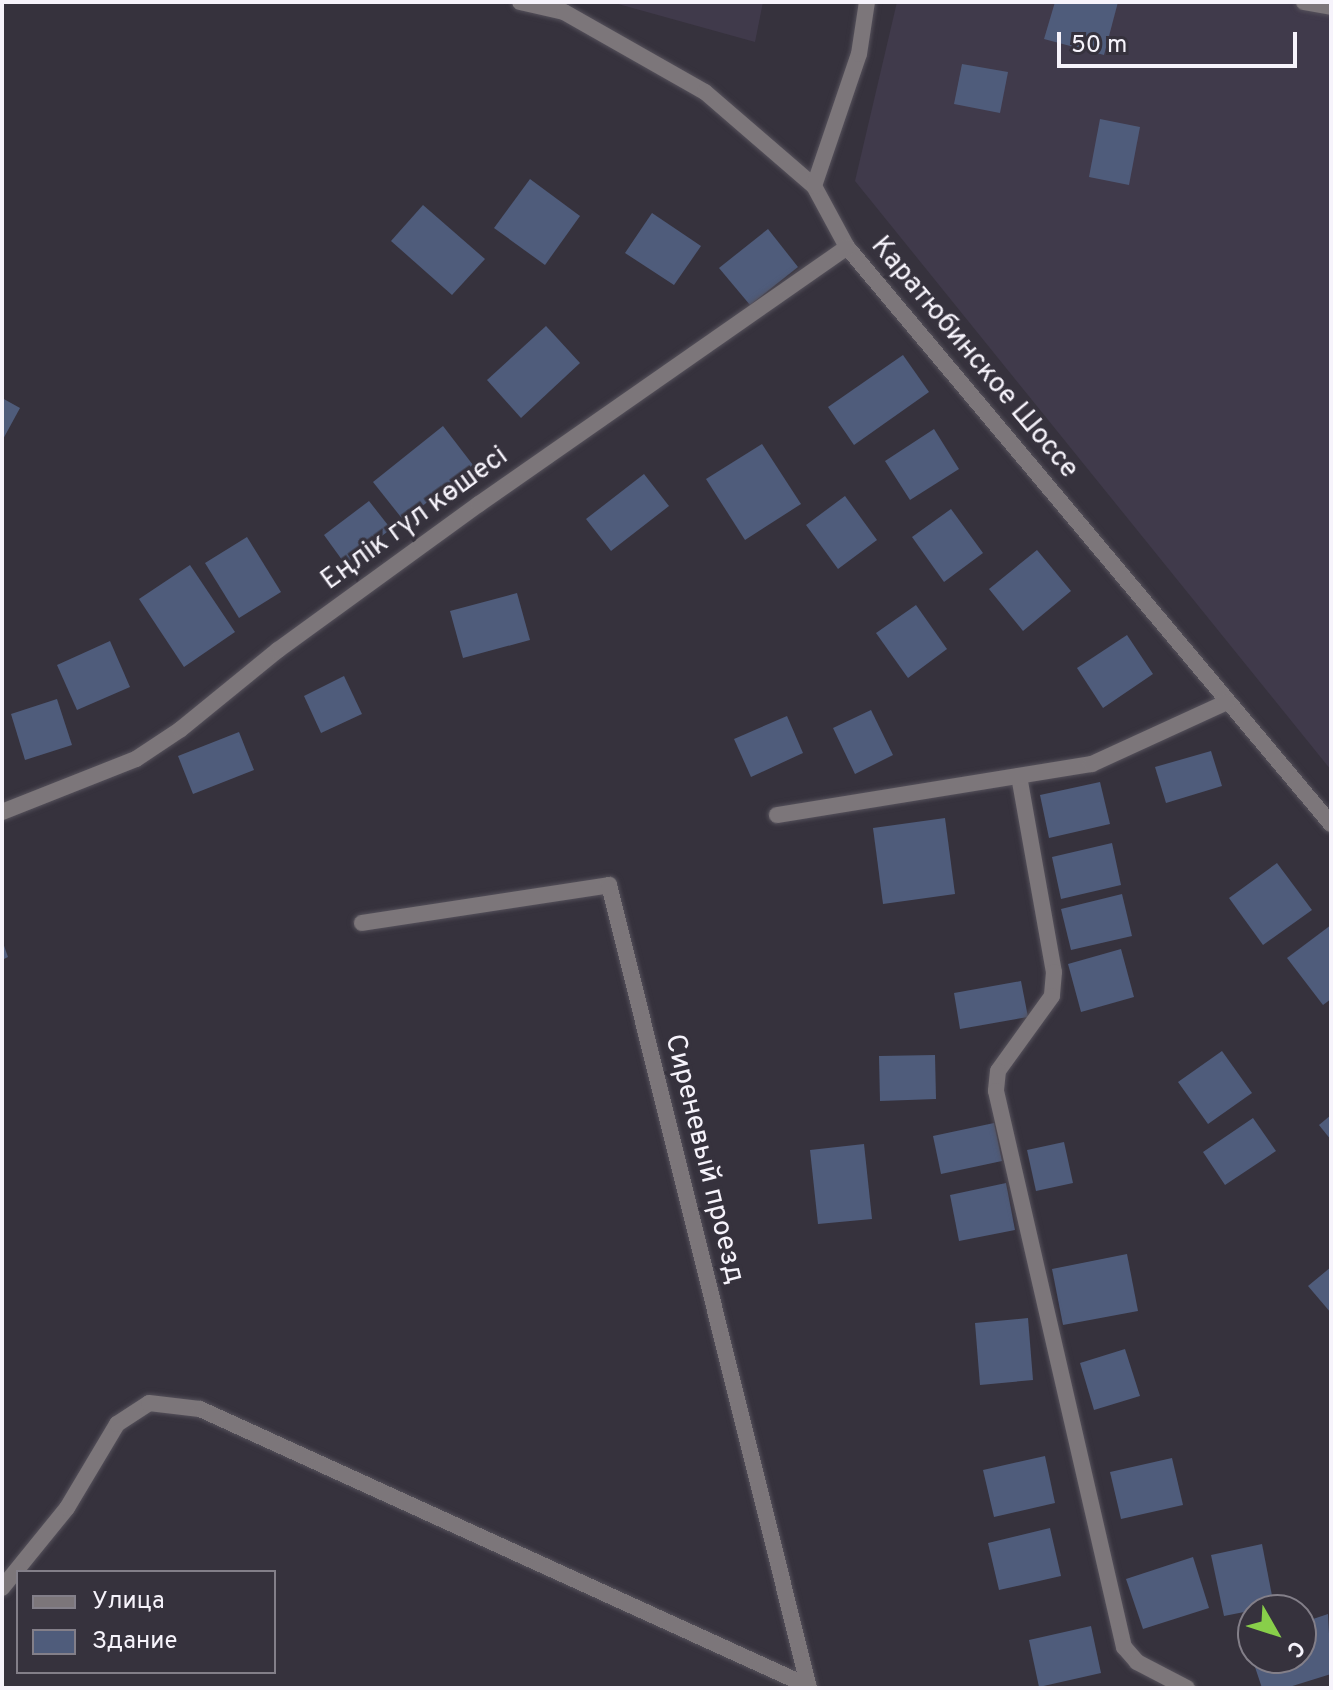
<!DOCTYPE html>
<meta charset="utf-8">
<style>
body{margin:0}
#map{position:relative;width:1333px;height:1690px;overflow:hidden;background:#36323d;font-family:Overpass,sans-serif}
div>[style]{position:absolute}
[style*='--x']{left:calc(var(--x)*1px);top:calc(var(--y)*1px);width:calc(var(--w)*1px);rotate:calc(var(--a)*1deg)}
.built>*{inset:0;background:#403a4b}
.building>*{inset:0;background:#4f5c7b}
.roads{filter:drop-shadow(0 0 2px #55515b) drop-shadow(0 0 2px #55515b)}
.lane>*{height:16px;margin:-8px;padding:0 8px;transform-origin:8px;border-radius:8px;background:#7c767a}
.street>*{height:16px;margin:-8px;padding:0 8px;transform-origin:8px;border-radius:8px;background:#7c767a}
span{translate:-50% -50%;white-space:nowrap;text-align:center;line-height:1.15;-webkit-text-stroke:7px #36323d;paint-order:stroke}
.street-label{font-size:28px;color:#f6f3fb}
.frame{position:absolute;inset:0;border:4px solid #f6f3fb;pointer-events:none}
.legend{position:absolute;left:16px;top:1570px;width:260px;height:104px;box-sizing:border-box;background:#36323d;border:2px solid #837f89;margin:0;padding:10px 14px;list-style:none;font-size:24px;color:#f6f3fb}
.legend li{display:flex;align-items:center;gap:16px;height:40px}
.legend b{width:40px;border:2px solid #837f89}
.north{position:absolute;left:1237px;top:1594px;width:80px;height:80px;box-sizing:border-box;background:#36323d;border:2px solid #837f89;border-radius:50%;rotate:129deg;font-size:22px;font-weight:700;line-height:32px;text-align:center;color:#f6f3fb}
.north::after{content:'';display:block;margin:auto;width:28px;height:36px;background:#88cf4a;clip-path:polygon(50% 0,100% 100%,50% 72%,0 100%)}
.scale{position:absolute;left:1057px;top:32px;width:240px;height:36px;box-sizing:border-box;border:4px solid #f6f3fb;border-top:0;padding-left:10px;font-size:24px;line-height:28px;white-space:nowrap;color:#f6f3fb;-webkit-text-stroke:6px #36323d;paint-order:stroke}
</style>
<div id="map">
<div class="built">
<i style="clip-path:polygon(611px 2px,763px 2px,755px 42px)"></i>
<i style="clip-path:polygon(897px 2px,1331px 2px,1331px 770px,855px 181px)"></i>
</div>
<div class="building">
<i style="clip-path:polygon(1055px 2px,1118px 2px,1104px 55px,1044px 39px)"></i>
<i style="clip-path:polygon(962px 64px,1008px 72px,1000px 113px,954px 104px)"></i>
<i style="clip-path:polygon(1100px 119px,1140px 127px,1129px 185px,1089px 177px)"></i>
<i style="clip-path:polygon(530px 179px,580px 216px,545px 265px,494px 228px)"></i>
<i style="clip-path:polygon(423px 205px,485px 259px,452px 295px,391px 241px)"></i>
<i style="clip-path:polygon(652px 213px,701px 246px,674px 285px,625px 253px)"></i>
<i style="clip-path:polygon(768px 229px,798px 267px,750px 305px,719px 268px)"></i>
<i style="clip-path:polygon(546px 326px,580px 363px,521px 418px,487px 380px)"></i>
<i style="clip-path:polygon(903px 355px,929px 392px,854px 445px,828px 407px)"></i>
<i style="clip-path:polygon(2px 398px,20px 408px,2px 441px)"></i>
<i style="clip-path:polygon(443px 426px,473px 465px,404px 521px,373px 482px)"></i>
<i style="clip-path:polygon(934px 429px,959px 469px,910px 500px,885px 461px)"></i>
<i style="clip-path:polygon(762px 444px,801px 504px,745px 540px,706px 479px)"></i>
<i style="clip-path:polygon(644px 474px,669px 506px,611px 551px,586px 519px)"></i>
<i style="clip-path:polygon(845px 496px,877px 540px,838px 569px,806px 525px)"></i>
<i style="clip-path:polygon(369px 501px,391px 529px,345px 564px,324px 535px)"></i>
<i style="clip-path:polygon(951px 509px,983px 553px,944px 582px,912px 537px)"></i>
<i style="clip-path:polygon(247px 537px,281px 592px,239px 618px,205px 563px)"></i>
<i style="clip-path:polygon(1037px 550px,1071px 591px,1023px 631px,989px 589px)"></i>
<i style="clip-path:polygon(190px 565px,235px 632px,184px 667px,139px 599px)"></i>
<i style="clip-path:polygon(517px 593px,530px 640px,463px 658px,450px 611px)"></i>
<i style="clip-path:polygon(916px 605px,947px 649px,908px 678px,876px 633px)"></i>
<i style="clip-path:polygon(1127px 635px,1153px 674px,1103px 708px,1077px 668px)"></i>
<i style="clip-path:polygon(110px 641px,130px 687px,77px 710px,57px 665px)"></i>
<i style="clip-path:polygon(344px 676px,362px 714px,321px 733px,304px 696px)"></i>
<i style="clip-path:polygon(57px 699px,72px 745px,25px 760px,11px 714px)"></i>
<i style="clip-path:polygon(871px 710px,893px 755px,855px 774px,833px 728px)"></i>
<i style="clip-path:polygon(787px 716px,803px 753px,751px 777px,734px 739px)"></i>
<i style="clip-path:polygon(239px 732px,254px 770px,193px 794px,178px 756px)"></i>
<i style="clip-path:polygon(1211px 751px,1222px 786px,1166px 803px,1155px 767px)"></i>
<i style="clip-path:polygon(1100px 782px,1110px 824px,1049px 838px,1040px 795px)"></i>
<i style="clip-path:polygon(945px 818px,955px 894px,883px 904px,873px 828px)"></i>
<i style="clip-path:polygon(1112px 843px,1121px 885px,1061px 899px,1052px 857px)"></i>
<i style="clip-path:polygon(1277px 863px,1312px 910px,1263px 945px,1229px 898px)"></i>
<i style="clip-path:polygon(1122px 894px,1132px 936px,1071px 950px,1061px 909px)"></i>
<i style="clip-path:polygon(1331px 925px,1331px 999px,1323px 1005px,1287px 958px)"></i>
<i style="clip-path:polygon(2px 940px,8px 957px,2px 960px)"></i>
<i style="clip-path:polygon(1121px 949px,1134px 997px,1081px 1012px,1068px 964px)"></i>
<i style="clip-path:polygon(1021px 981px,1028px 1017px,960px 1029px,954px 993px)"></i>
<i style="clip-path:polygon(1222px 1051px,1252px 1093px,1208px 1124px,1178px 1082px)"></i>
<i style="clip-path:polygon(935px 1055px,936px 1099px,880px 1101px,879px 1056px)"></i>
<i style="clip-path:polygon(1331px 1115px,1331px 1140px,1319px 1125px)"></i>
<i style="clip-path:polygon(1253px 1118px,1276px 1151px,1225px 1185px,1203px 1152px)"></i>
<i style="clip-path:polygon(994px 1123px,1002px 1161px,941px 1174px,933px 1136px)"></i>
<i style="clip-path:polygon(1064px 1142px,1073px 1183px,1036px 1191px,1027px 1150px)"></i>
<i style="clip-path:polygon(864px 1144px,872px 1219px,818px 1224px,810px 1150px)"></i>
<i style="clip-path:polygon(1006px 1183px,1015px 1230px,959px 1241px,950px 1195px)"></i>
<i style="clip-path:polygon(1127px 1254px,1138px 1311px,1063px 1325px,1052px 1269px)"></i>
<i style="clip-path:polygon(1331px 1267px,1331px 1313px,1308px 1286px)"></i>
<i style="clip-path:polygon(1028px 1318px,1033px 1380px,980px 1385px,975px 1323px)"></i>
<i style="clip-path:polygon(1125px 1349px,1140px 1396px,1094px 1410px,1080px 1363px)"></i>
<i style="clip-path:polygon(1045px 1456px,1055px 1503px,994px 1517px,983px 1470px)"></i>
<i style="clip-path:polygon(1172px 1458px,1183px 1505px,1121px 1519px,1110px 1472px)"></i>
<i style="clip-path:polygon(1050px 1528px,1061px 1576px,999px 1590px,988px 1543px)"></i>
<i style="clip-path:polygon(1262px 1544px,1274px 1606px,1224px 1616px,1211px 1555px)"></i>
<i style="clip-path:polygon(1193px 1557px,1209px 1608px,1143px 1629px,1126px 1579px)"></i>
<i style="clip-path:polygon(1328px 1614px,1331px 1674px,1286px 1688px,1262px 1688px,1252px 1658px,1301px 1658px,1301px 1623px)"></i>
<i style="clip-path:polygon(1091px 1626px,1101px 1673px,1039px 1687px,1029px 1640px)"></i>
<i style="clip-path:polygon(1253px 1637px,1253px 1657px,1252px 1657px,1247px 1639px)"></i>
</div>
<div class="roads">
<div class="lane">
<i style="--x:1304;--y:2;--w:27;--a:10"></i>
<i style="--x:2;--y:1588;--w:103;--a:-50.9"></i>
<i style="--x:67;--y:1508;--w:98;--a:-59.2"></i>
<i style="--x:117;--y:1424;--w:38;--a:-33"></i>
<i style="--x:149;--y:1403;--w:51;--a:6.7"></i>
<i style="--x:200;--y:1409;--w:668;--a:24.49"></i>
</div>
<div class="street">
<i style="--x:520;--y:2;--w:45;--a:12.8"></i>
<i style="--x:564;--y:12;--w:162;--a:29.6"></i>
<i style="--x:705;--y:92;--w:144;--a:40.8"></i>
<i style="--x:814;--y:186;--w:69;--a:61.6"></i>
<i style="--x:847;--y:247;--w:753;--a:50.01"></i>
<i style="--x:814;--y:186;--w:139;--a:-71.2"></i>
<i style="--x:859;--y:54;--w:53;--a:-81.3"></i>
<i style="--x:1019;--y:776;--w:199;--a:79.9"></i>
<i style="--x:1054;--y:972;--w:24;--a:95"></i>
<i style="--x:1052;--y:996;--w:92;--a:125.8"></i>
<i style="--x:998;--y:1071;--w:20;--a:96"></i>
<i style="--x:996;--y:1091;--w:571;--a:77.04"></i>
<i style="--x:1124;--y:1647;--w:20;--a:49"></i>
<i style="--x:1137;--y:1662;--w:56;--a:27.5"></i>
<i style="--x:2;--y:812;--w:144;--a:-21.6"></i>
<i style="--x:136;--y:759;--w:54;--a:-33.7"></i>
<i style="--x:181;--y:729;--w:125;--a:-39.2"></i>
<i style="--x:278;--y:650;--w:248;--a:-36"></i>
<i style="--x:479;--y:504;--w:449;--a:-34.9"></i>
<i style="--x:777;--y:815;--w:319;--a:-9.2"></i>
<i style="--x:1092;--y:764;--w:149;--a:-24.7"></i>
<i style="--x:362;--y:923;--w:250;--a:-8.7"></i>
<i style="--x:609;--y:885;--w:828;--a:76.01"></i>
</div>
</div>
<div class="street-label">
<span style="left:974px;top:358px;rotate:50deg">Каратюбинское Шоссе</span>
<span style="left:415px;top:519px;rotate:-36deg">Еңлік гүл көшесі</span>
<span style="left:704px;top:1159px;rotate:76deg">Сиреневый проезд</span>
</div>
<div class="frame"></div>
<ul class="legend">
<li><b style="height:10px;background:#7c767a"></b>Улица</li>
<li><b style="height:22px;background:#4f5c7b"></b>Здание</li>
</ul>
<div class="north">С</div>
<div class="scale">50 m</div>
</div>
